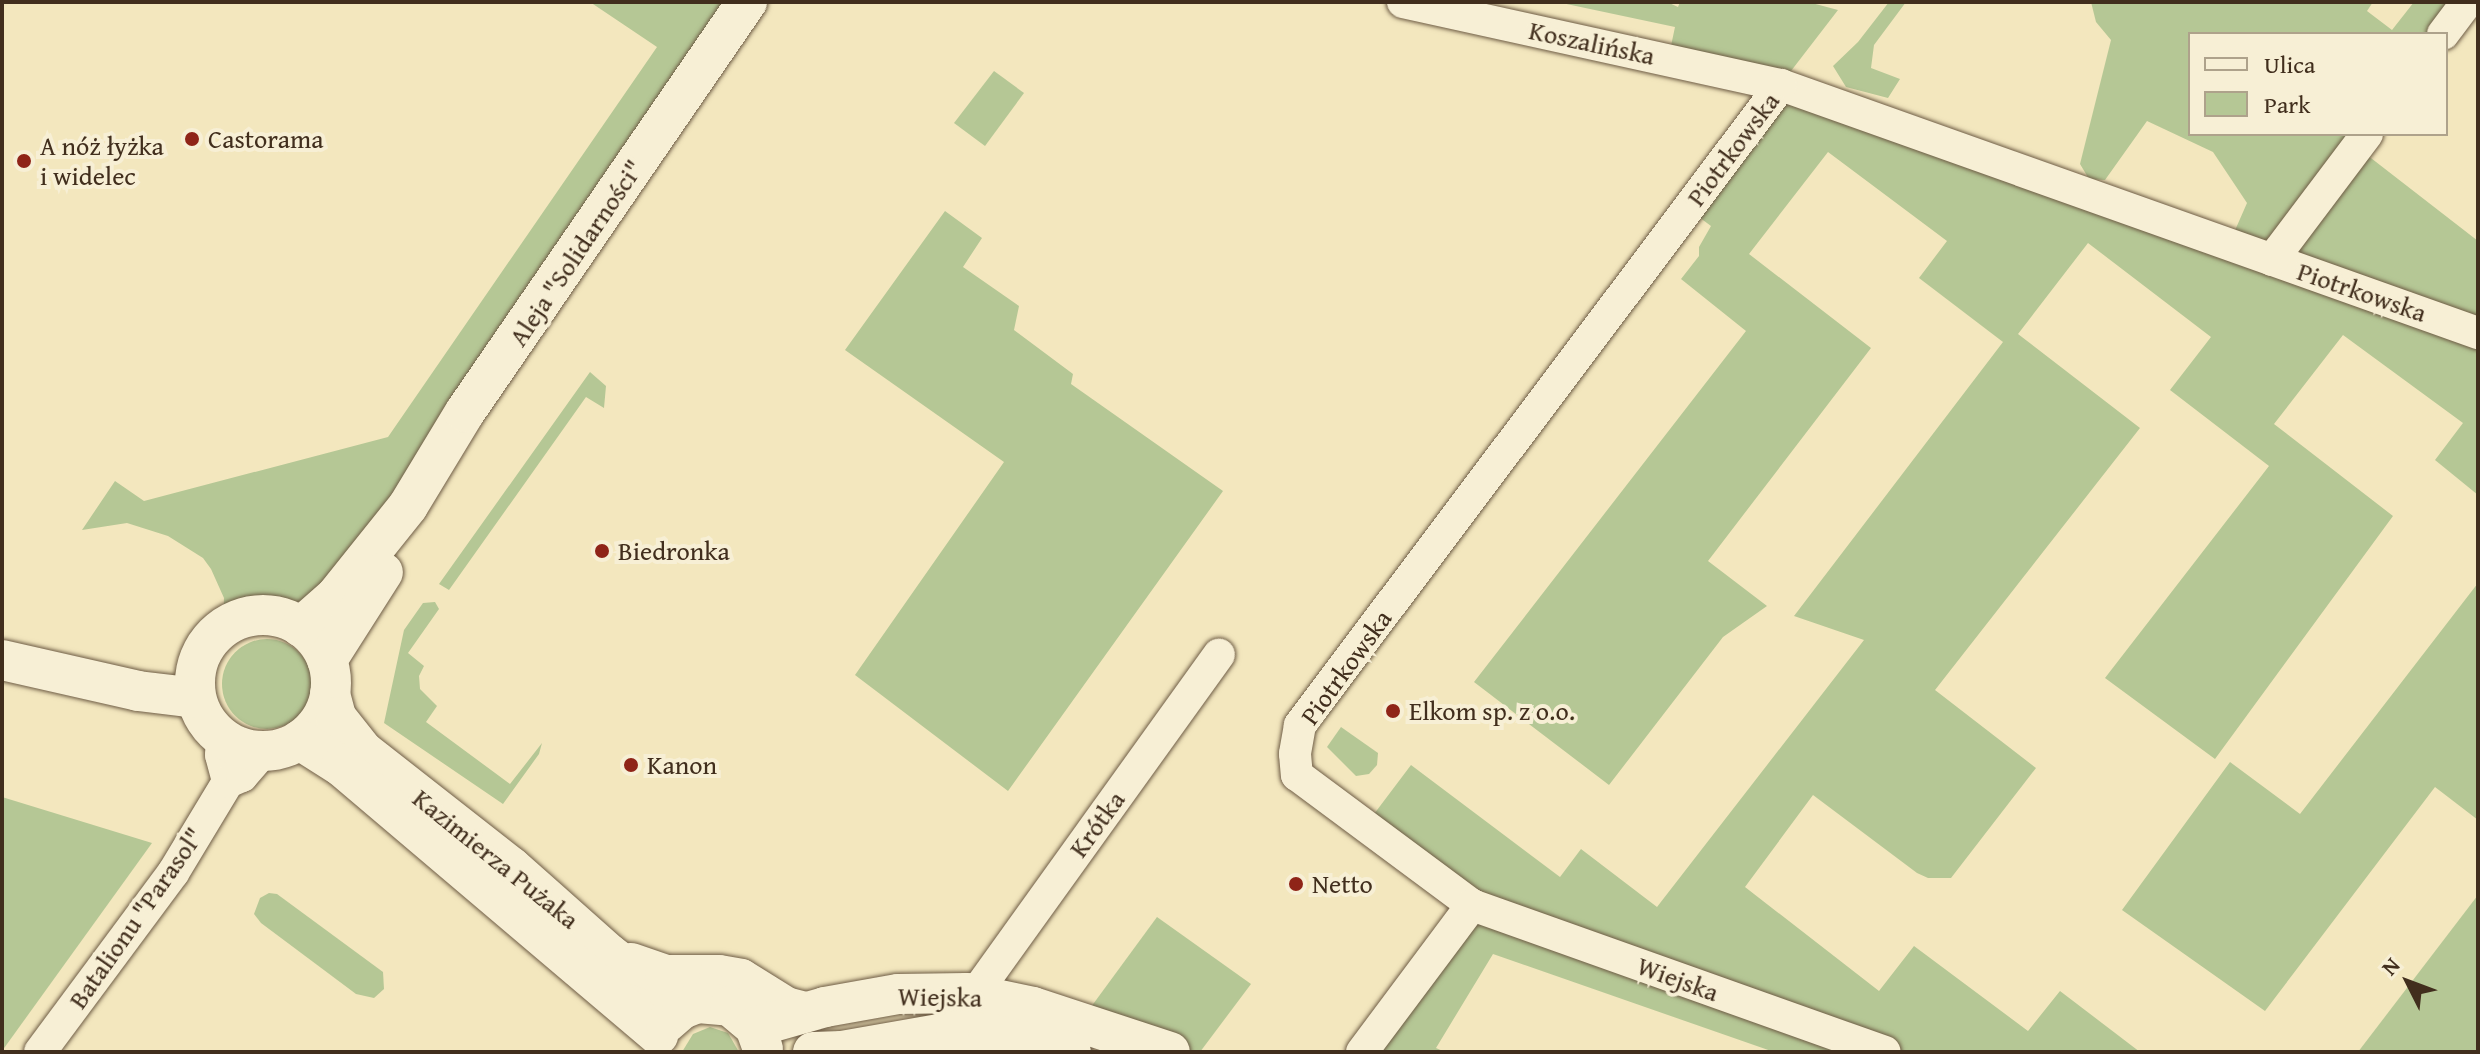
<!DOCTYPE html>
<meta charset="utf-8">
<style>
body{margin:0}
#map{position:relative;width:2480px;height:1054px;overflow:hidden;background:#f3e7be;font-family:"Gentium Book Plus",serif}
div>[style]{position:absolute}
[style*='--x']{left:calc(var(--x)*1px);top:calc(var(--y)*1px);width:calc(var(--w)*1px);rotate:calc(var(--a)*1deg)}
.green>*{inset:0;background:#b5c795}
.round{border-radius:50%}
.roads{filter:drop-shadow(0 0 2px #6e5c45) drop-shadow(0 0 2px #6e5c45)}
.minor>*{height:32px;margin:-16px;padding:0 16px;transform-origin:16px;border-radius:16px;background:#f7efd5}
.tertiary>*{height:40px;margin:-20px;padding:0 20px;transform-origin:20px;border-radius:20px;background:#f7efd5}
.tertiary>.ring{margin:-20px;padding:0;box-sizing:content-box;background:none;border:40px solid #f7efd5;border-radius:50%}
.dots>*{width:22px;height:22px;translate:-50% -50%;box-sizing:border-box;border:4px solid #f7efd5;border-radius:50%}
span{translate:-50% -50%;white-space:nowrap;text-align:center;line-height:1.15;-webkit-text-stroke:8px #f7efd5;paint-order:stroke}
.street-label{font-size:26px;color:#412e1d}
.poi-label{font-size:26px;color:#412e1d}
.left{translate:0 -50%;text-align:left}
.frame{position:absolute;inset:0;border:4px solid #412e1d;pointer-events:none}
.legend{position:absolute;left:2188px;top:32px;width:260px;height:104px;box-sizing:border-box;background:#f7efd5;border:2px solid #aea28b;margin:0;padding:10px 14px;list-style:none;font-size:24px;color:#412e1d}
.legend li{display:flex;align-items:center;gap:16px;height:40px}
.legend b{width:40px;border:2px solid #aea28b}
.north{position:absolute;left:2368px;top:942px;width:80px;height:80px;-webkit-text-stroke:6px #f7efd5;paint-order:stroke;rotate:312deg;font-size:22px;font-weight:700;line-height:32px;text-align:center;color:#412e1d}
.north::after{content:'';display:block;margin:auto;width:28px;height:36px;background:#412e1d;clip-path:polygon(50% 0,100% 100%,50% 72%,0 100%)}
</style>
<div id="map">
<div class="green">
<i style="clip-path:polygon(590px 2px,746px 2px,319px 645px,311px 635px,285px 619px,270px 616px,239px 620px,223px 629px,224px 598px,211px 569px,203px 558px,168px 536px,127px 523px,82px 530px,115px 481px,144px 501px,388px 437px,657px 47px)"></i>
<i style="clip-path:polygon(1557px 2px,1667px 2px,1678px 7px,1680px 2px,1808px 2px,1838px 10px,1781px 84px,2229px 244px,2247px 203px,2213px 152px,2147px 121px,2105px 180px,2089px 179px,2080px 164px,2111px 40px,2096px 22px,2091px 2px,2373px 2px,2367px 11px,2392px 30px,2414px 2px,2467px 2px,2443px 34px,2190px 34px,2190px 134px,2367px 134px,2358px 148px,2478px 241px,2478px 495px,2435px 460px,2463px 423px,2343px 335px,2274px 424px,2393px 516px,2215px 759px,2105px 678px,2269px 466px,2170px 390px,2211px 337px,2088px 243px,2018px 334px,2140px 428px,1935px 690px,2036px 768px,1951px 878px,1928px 878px,1917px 873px,1813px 795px,1745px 887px,1879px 991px,1914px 946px,2028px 1031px,2060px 991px,2140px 1052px,1774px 1052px,1493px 954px,1436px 1048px,1445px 1052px,1362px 1052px,1472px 906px,1365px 826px,1411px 765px,1560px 877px,1581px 849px,1657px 907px,1864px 640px,1794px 616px,2003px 342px,1919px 278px,1947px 241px,1828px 152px,1749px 254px,1871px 348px,1708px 561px,1767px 606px,1723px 637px,1609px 785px,1474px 682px,1746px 331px,1681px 279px,1699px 256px,1699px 247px,1711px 226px,1688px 209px,1781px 86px,1668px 60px,1675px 27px)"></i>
<i style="clip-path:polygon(1889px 2px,1906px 2px,1874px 45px,1871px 68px,1900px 79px,1888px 98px,1846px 87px,1833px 66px,1858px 42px)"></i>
<i style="clip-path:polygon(994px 71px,1024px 93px,985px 146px,954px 123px)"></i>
<i style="clip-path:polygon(945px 211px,982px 238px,963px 267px,1019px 306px,1014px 330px,1073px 374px,1071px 384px,1223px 491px,1008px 791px,855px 675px,1004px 462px,845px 350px)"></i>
<i style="clip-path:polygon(590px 372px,606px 386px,604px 408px,586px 397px,449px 590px,439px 584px)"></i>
<i style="clip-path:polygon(2478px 583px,2478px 820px,2435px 787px,2265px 1011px,2122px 910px,2230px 762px,2300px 814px)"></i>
<i style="clip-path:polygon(435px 602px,439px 609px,408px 653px,424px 666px,419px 676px,420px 689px,437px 706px,426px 722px,510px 784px,542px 743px,539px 754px,503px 804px,384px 723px,404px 630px,423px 603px)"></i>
<i class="round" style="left:222px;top:639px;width:90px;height:90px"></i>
<i style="clip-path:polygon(1341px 727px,1378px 753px,1377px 765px,1369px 774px,1356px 776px,1327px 747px)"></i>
<i style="clip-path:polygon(2px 797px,152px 843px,2px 1051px)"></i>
<i style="clip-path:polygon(269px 893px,277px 894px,383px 972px,384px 989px,374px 998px,356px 994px,261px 923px,254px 914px,260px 898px)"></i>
<i style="clip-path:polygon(2478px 895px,2478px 1052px,2358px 1052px)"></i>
<i style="clip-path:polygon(1157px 917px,1251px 984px,1200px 1052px,1170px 1052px,1080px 1022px)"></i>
<i style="clip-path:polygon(710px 1027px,728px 1033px,739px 1052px,682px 1052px,693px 1034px)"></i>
</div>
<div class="roads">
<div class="minor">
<i style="--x:1403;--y:2;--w:387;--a:12.4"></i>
<i style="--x:1781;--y:85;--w:740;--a:19.59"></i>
<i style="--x:2443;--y:34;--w:40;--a:-53"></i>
<i style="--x:1781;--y:85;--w:801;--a:126.93"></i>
<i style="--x:1300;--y:725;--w:29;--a:100"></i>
<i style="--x:1295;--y:754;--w:21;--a:85"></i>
<i style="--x:1297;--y:775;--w:218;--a:36.6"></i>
<i style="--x:1472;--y:905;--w:438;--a:19.6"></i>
<i style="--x:2272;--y:260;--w:158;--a:-53"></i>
<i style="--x:222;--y:738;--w:17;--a:93"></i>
<i style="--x:221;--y:755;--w:28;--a:75"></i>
<i style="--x:975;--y:994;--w:418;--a:-54.3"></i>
<i style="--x:40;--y:1052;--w:223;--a:-53.4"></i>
<i style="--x:173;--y:873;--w:106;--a:-58.9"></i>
<i style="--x:228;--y:782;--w:15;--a:-23"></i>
<i style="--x:242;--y:776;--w:33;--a:-49"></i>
<i style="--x:1362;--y:1052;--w:184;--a:-53.2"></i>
</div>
<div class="tertiary">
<i class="ring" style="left:195px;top:615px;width:96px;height:96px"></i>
<i style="--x:301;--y:627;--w:47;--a:-41.5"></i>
<i style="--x:336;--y:596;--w:115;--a:-51.3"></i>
<i style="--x:408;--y:506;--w:110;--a:-58.8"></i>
<i style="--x:465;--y:412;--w:498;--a:-55.5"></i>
<i style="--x:2;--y:660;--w:139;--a:12.8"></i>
<i style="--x:138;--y:691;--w:58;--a:6.9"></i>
<i style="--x:327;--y:660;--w:104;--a:-57.5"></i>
<i style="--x:330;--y:694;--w:24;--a:75"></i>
<i style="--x:336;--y:717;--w:43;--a:51.5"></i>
<i style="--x:363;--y:751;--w:188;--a:38.1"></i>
<i style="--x:511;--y:867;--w:131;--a:41.6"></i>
<i style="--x:609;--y:954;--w:91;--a:37"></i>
<i style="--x:300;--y:740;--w:49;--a:32.4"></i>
<i style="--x:341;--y:766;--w:416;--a:40.3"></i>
<i style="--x:631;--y:963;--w:36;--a:19"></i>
<i style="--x:665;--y:975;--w:54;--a:0"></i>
<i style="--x:719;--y:975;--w:22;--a:10"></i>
<i style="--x:741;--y:979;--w:53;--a:31.9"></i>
<i style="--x:786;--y:1007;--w:20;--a:15"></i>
<i style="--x:666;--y:1023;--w:21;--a:-41"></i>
<i style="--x:682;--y:1009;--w:17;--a:-21"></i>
<i style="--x:698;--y:1003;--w:32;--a:5"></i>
<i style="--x:730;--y:1006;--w:33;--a:40"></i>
<i style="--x:755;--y:1027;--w:23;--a:70"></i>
<i style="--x:755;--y:1027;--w:73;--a:-15.9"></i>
<i style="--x:825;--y:1007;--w:74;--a:-10.1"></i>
<i style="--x:898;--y:994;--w:69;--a:-0.8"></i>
<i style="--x:967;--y:993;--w:67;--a:12"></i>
<i style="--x:1033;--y:1007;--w:144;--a:18.2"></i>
<i style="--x:813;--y:1052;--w:29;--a:-2"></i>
<i style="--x:842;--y:1051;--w:116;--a:-10"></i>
<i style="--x:956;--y:1031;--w:32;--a:4"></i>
<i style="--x:988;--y:1033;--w:85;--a:12.9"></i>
</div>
</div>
<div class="dots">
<i style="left:192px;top:139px;background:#8f2418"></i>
<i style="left:24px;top:161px;background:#8f2418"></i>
<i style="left:602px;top:551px;background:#8f2418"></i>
<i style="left:1393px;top:711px;background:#8f2418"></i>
<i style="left:631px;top:765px;background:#8f2418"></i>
<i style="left:1296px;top:884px;background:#8f2418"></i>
</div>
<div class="street-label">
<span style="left:1592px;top:43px;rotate:12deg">Koszalińska</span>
<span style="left:1733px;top:149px;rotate:-53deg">Piotrkowska</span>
<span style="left:576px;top:253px;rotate:-56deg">Aleja "Solidarności"</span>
<span style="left:2362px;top:292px;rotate:19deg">Piotrkowska</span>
<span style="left:1346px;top:667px;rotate:-54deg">Piotrkowska</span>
<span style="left:1097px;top:824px;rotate:-54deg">Krótka</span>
<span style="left:496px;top:859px;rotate:39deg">Kazimierza Pużaka</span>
<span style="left:136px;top:918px;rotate:-55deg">Batalionu "Parasol"</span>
<span style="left:1678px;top:979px;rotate:20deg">Wiejska</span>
<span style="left:940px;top:997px;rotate:1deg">Wiejska</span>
</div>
<div class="poi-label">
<span class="left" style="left:208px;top:139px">Castorama</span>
<span class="left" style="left:40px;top:161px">A nóż łyżka<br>i widelec</span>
<span class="left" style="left:618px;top:551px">Biedronka</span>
<span class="left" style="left:1409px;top:711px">Elkom sp. z o.o.</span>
<span class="left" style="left:647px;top:765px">Kanon</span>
<span class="left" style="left:1312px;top:884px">Netto</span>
</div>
<div class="frame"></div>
<ul class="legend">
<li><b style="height:10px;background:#f7efd5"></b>Ulica</li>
<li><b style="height:22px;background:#b5c795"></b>Park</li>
</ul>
<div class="north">N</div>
</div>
